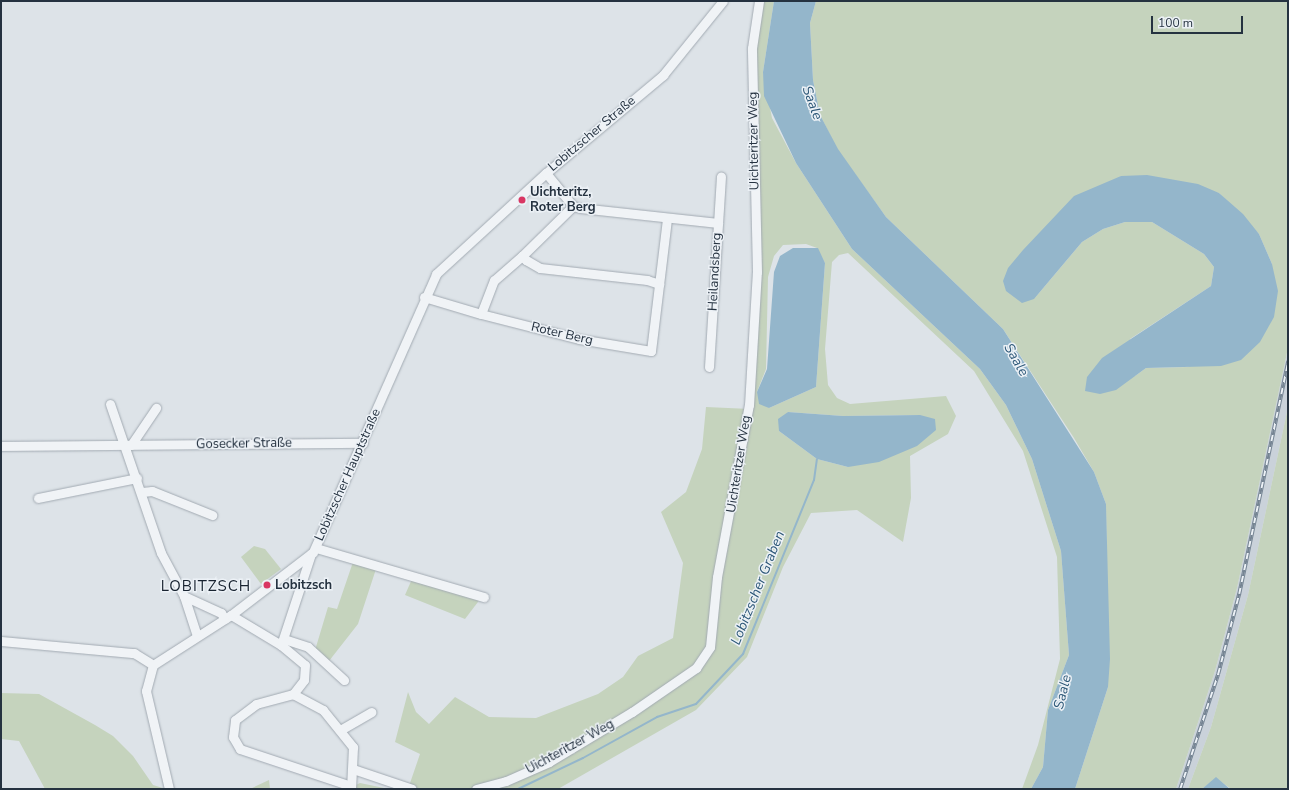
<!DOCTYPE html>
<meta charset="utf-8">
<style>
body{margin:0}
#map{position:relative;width:1289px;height:790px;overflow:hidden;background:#dde3e8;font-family:"Nunito Sans",sans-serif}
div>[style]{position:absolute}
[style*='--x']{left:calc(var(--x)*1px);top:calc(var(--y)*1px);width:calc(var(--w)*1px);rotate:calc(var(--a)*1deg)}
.built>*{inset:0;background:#cad2da}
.green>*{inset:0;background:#c5d3bd}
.water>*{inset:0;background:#94b6cb}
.stream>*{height:2px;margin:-1px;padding:0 1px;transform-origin:1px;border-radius:1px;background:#94b6cb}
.roads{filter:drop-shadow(0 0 1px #a2aab2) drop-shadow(0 0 1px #a2aab2)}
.minor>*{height:9px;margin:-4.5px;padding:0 4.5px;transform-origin:4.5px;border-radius:4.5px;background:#f0f3f6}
.rail>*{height:3.5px;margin-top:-1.75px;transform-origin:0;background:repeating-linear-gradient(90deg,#ecf1f6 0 6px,#758493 0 12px);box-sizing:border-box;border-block:1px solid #758493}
.dots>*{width:11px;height:11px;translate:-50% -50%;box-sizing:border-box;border:2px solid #ecf1f6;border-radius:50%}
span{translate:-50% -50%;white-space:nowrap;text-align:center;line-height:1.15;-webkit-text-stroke:3px #ecf1f6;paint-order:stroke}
.street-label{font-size:13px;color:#253240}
.poi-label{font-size:13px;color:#253240;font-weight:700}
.left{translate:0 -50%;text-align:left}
.water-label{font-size:14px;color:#2c5777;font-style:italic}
.quarter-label{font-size:15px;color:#182330;letter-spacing:1px}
.frame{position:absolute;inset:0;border:2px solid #253240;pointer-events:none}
.scale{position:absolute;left:1151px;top:16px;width:92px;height:18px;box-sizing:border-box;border:2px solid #253240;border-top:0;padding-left:5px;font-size:12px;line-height:14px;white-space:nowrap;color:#253240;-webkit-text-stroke:3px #ecf1f6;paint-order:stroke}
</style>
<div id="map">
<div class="built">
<i style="clip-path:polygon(1288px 348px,1288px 407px,1248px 595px,1211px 727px,1188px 789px,1176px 789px,1215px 671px,1237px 588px)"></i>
</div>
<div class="green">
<i style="clip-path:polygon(evenodd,762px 1px,774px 1px,763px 72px,772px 118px,796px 163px,852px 249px,980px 369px,1006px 405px,1032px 459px,1061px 551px,1069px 655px,1048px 710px,1043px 767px,1031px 789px,1022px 789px,1038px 745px,1060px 659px,1057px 557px,1023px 451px,974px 371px,848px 253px,839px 255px,832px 262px,825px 349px,828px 385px,837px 398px,850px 404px,946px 396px,956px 416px,948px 434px,910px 456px,911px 498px,903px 542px,857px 510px,811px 513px,783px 567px,747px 657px,696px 710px,558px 789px,408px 789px,420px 754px,395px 742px,408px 692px,416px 712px,429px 724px,455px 697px,489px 717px,536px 718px,598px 694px,623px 677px,638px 656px,673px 638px,683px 563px,661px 512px,686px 492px,702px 449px,706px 407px,750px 409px,757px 354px,755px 48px,762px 1px,806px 244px,817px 248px,825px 263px,816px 387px,769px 408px,757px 392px,766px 369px,768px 277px,774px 256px,783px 245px,806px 244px,762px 1px,788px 412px,843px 416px,920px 415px,848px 467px,817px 459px,779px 431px,788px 412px)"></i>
<i style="clip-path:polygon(evenodd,816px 1px,1288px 1px,1288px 348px,1237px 588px,1215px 671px,1176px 789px,1075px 789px,1108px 687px,1106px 504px,1094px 472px,1074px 438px,1003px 329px,886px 217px,837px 149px,820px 115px,813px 80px,810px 23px,816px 1px,1121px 176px,1219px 193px,1259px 234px,1272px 264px,1188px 367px,1146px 368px,1135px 376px,1130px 339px,1211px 286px,1214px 267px,1204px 254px,1152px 222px,1125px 222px,1103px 229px,1082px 242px,1034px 299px,1121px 176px)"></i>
<i style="clip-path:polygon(1288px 407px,1288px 789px,1231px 789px,1216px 778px,1202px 789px,1188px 789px,1211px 727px,1248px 595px)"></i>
<i style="clip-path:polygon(254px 546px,265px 549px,281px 569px,261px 584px,241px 557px)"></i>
<i style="clip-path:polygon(353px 562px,376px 569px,358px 624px,329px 661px,316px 651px,316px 647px,328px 607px,337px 609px)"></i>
<i style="clip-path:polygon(412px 579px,481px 598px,465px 619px,405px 595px)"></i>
<i style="clip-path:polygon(1px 693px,39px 694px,95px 725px,113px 736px,133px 756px,153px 785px,166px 789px,45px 789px,19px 741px,1px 739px)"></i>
<i style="clip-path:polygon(269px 780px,270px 789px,250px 789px)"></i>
<i style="clip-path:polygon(360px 783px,389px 789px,348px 789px)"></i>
</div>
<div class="water">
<i style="clip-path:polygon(774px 1px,816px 1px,810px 23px,813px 80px,820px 115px,838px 149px,886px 217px,1003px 329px,1094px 472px,1106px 504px,1110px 659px,1108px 687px,1075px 789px,1031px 789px,1043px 767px,1048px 710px,1069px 655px,1061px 551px,1032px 459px,1006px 405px,980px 369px,852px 249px,796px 163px,764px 96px,763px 72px)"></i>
<i style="clip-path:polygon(1147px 175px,1198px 184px,1219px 193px,1243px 214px,1259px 234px,1272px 264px,1278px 291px,1274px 317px,1260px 342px,1241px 360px,1221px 366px,1146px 368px,1116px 390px,1100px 394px,1085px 391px,1087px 377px,1102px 358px,1211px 286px,1214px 267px,1204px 254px,1152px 222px,1125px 222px,1103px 229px,1082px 242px,1034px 299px,1022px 303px,1006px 291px,1003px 281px,1008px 268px,1023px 250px,1074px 196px,1121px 176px)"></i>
<i style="clip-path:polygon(793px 248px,818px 248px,825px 263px,816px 387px,769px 408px,759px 404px,757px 392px,767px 369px,774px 272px,780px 256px)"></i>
<i style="clip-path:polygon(788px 412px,843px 416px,920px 415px,935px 419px,936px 430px,917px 446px,879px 462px,848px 467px,817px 459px,779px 431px,778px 419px)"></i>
<i style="clip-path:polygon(1216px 777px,1230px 789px,1231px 789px,1202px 789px)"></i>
</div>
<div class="stream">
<i style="--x:518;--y:789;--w:72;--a:-25.5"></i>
<i style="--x:583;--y:758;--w:85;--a:-29"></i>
<i style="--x:657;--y:717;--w:41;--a:-18.4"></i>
<i style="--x:696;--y:704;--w:69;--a:-46.8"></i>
<i style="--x:743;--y:654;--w:188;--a:-67.8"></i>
<i style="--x:814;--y:480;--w:21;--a:-82"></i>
</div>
<div class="roads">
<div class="minor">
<i style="--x:546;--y:173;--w:43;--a:50.7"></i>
<i style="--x:573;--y:206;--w:7;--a:16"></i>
<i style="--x:580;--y:208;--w:139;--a:6.2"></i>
<i style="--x:573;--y:206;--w:71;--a:135.6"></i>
<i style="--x:522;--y:256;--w:6;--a:45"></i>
<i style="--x:526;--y:260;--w:16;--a:30"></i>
<i style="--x:540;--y:268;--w:108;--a:6.4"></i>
<i style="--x:647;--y:280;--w:13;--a:18"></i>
<i style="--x:522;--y:256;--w:37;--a:139"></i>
<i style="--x:494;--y:280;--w:36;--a:111"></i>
<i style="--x:481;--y:314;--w:101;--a:14.3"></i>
<i style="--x:579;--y:339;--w:73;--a:9.5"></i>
<i style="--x:651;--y:351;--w:134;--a:-83.1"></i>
<i style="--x:424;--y:297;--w:59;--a:16.6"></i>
<i style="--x:709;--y:367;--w:191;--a:-86.4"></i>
<i style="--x:110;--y:404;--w:157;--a:71.1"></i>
<i style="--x:161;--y:553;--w:49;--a:61.9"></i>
<i style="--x:184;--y:596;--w:42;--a:72"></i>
<i style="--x:131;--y:445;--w:45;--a:-56"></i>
<i style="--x:1;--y:446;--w:362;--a:-0.5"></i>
<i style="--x:142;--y:492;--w:10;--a:-6"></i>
<i style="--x:152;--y:491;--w:65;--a:21.8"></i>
<i style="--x:38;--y:498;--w:101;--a:-11.4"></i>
<i style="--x:316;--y:548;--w:175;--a:16.3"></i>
<i style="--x:184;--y:596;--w:41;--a:24.7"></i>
<i style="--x:221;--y:613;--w:7;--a:56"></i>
<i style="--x:231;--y:615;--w:58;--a:31"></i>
<i style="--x:281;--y:645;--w:31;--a:40"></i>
<i style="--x:305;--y:665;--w:15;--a:94"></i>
<i style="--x:304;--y:680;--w:18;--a:128"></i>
<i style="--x:284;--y:639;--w:25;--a:18"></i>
<i style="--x:308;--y:647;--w:49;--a:42.5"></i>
<i style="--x:1;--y:641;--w:134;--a:5.2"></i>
<i style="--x:134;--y:653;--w:22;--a:32"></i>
<i style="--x:281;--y:645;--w:96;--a:-71.8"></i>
<i style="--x:342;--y:729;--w:34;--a:-30"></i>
<i style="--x:353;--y:769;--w:62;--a:18.7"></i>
<i style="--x:351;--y:786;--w:117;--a:-161.6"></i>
<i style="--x:240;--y:749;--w:14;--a:-120"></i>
<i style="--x:233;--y:737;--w:17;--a:-83"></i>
<i style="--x:235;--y:720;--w:26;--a:-37"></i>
<i style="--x:256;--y:704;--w:38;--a:-15"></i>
<i style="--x:293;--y:694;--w:34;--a:28"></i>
<i style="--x:323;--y:710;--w:48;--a:51"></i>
<i style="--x:353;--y:747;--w:42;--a:92.7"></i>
<i style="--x:169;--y:789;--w:101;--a:-103.2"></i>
<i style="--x:146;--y:691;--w:27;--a:-75"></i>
<i style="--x:153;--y:665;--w:93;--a:-32.7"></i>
<i style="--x:231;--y:615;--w:103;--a:-37.5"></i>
<i style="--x:313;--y:552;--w:304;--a:-66.1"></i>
<i style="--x:436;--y:274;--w:149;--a:-42.6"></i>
<i style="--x:546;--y:173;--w:153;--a:-39.9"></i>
<i style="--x:663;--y:75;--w:95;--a:-51"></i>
<i style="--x:476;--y:789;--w:31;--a:-15"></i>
<i style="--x:506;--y:781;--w:47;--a:-23.8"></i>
<i style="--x:549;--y:762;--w:97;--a:-31.1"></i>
<i style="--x:632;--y:712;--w:78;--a:-34.5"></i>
<i style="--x:696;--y:668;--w:25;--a:-56"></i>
<i style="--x:710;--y:647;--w:70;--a:-84.3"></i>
<i style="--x:717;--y:577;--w:175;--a:-79.5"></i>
<i style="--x:749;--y:405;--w:133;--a:-86.6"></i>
<i style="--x:757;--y:272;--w:224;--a:-91.3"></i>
<i style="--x:752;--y:48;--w:48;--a:-81.5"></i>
</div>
</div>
<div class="rail">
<i style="--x:1180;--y:789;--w:121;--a:-71.7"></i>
<i style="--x:1218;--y:674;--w:83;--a:-75.3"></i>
<i style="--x:1239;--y:594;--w:238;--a:-78.1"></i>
</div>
<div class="dots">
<i style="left:522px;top:200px;background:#d93663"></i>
<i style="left:267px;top:585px;background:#d93663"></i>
</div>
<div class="street-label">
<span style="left:592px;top:134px;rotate:-40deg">Lobitzscher Straße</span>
<span style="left:754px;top:141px;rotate:-91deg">Uichteritzer Weg</span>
<span style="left:715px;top:272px;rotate:-87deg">Heilandsberg</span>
<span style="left:562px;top:334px;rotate:13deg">Roter Berg</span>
<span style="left:244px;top:444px;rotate:-1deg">Gosecker Straße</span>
<span style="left:739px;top:464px;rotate:-81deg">Uichteritzer Weg</span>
<span style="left:348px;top:475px;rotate:-66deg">Lobitzscher Hauptstraße</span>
<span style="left:570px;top:747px;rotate:-29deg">Uichteritzer Weg</span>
</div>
<div class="poi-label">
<span class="left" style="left:530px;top:200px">Uichteritz,<br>Roter Berg</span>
<span class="left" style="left:275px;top:585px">Lobitzsch</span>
</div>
<div class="water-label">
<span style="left:812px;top:103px;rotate:70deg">Saale</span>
<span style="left:1016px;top:360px;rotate:60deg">Saale</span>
<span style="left:758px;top:588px;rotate:-68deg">Lobitzscher Graben</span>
<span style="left:1063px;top:692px;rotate:-76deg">Saale</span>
</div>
<div class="quarter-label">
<span style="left:206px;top:587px">LOBITZSCH</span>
</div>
<div class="frame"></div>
<div class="scale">100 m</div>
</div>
